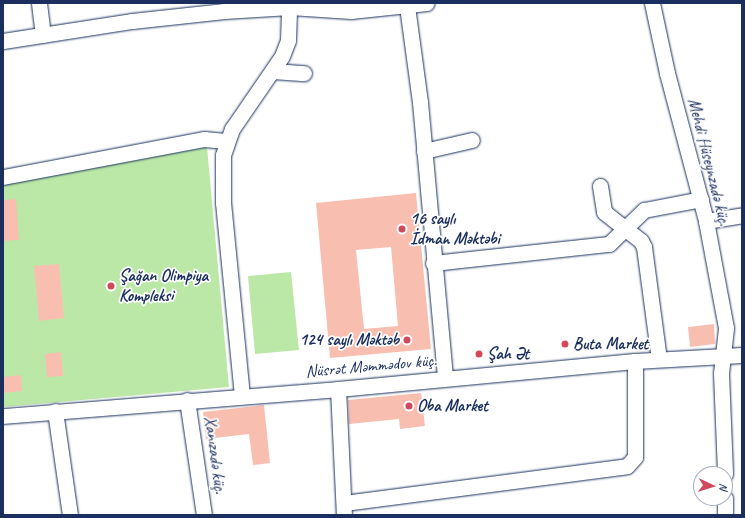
<!DOCTYPE html>
<meta charset="utf-8">
<style>
body{margin:0}
#map{position:relative;width:745px;height:518px;overflow:hidden;background:#fff;font-family:Caveat,sans-serif}
div>[style]{position:absolute}
[style*='--x']{left:calc(var(--x)*1px);top:calc(var(--y)*1px);width:calc(var(--w)*1px);rotate:calc(var(--a)*1deg)}
.green>*{inset:0;background:#bbe8a6}
.building>*{inset:0;background:#f8bfb0}
.roads{filter:drop-shadow(0 0 1px #1b2f5e) drop-shadow(0 0 1px #1b2f5e)}
.minor>*{height:15px;margin:-7.5px;padding:0 7.5px;transform-origin:7.5px;border-radius:7.5px;background:#fff}
.dots>*{width:11px;height:11px;translate:-50% -50%;box-sizing:border-box;border:2px solid #fff;border-radius:50%}
span{translate:-50% -50%;white-space:nowrap;text-align:center;line-height:1.15;-webkit-text-stroke:3.5px #fff;paint-order:stroke}
.street-label{font-size:17px;color:#1b2f5e}
.poi-label{font-size:17px;color:#1b2f5e;font-weight:700}
.left{translate:0 -50%;text-align:left}
.right{translate:-100% -50%;text-align:right}
.frame{position:absolute;inset:0;border:4px solid #1b2f5e;pointer-events:none}
.north{position:absolute;left:693px;top:466px;width:40px;height:40px;box-sizing:border-box;background:#fff;border:1px solid #a4acbf;border-radius:50%;rotate:94deg;font-size:11px;font-weight:700;line-height:16px;text-align:center;color:#1b2f5e}
.north::after{content:'';display:block;margin:auto;width:14px;height:18px;background:#d1495b;clip-path:polygon(50% 0,100% 100%,50% 72%,0 100%)}
</style>
<div id="map">
<div class="green">
<i style="clip-path:polygon(207px 147px,229px 387px,3px 407px,3px 185px)"></i>
<i style="clip-path:polygon(291px 272px,299px 350px,255px 354px,248px 276px)"></i>
</div>
<div class="building">
<i style="clip-path:polygon(evenodd,416px 193px,431px 349px,330px 358px,316px 203px,416px 193px,391px 247px,398px 326px,364px 329px,356px 250px,391px 247px)"></i>
<i style="clip-path:polygon(16px 199px,19px 240px,3px 241px,3px 200px)"></i>
<i style="clip-path:polygon(59px 264px,64px 318px,39px 321px,34px 266px)"></i>
<i style="clip-path:polygon(714px 324px,715px 344px,690px 347px,688px 327px)"></i>
<i style="clip-path:polygon(61px 352px,63px 376px,47px 377px,45px 354px)"></i>
<i style="clip-path:polygon(21px 375px,22px 391px,3px 393px,3px 377px)"></i>
<i style="clip-path:polygon(421px 393px,425px 426px,400px 429px,399px 419px,349px 424px,348px 400px)"></i>
<i style="clip-path:polygon(264px 405px,270px 463px,253px 465px,249px 434px,206px 439px,203px 412px)"></i>
</div>
<div class="roads">
<div class="minor">
<i style="--x:39;--y:3;--w:32;--a:83"></i>
<i style="--x:652;--y:3;--w:72;--a:77.9"></i>
<i style="--x:667;--y:73;--w:153;--a:75.2"></i>
<i style="--x:706;--y:221;--w:109;--a:79.4"></i>
<i style="--x:726;--y:328;--w:45;--a:96.3"></i>
<i style="--x:721;--y:373;--w:101;--a:87.7"></i>
<i style="--x:407;--y:6;--w:97;--a:82.3"></i>
<i style="--x:420;--y:102;--w:277;--a:84.8"></i>
<i style="--x:3;--y:41;--w:131;--a:-8.8"></i>
<i style="--x:132;--y:21;--w:93;--a:-6.2"></i>
<i style="--x:224;--y:11;--w:66;--a:-3.5"></i>
<i style="--x:290;--y:7;--w:61;--a:3.8"></i>
<i style="--x:351;--y:11;--w:76;--a:-6"></i>
<i style="--x:273;--y:71;--w:31;--a:4"></i>
<i style="--x:424;--y:151;--w:49;--a:-12.9"></i>
<i style="--x:3;--y:177;--w:205;--a:-10.7"></i>
<i style="--x:204;--y:139;--w:22;--a:5"></i>
<i style="--x:600;--y:186;--w:26;--a:81"></i>
<i style="--x:604;--y:212;--w:47;--a:38.1"></i>
<i style="--x:641;--y:241;--w:7;--a:63"></i>
<i style="--x:644;--y:247;--w:113;--a:82.4"></i>
<i style="--x:706;--y:221;--w:36;--a:-9"></i>
<i style="--x:433;--y:263;--w:177;--a:-6.2"></i>
<i style="--x:609;--y:244;--w:49;--a:-44.2"></i>
<i style="--x:644;--y:210;--w:58;--a:-10.9"></i>
<i style="--x:338;--y:389;--w:126;--a:87.3"></i>
<i style="--x:242;--y:396;--w:194;--a:-95.6"></i>
<i style="--x:223;--y:203;--w:48;--a:-90"></i>
<i style="--x:223;--y:155;--w:28;--a:-71"></i>
<i style="--x:232;--y:129;--w:88;--a:-55.6"></i>
<i style="--x:282;--y:56;--w:17;--a:-69"></i>
<i style="--x:288;--y:40;--w:37;--a:-88"></i>
<i style="--x:187;--y:400;--w:116;--a:81.6"></i>
<i style="--x:55;--y:411;--w:105;--a:81.8"></i>
<i style="--x:3;--y:416;--w:336;--a:-4.6"></i>
<i style="--x:338;--y:389;--w:298;--a:-5.4"></i>
<i style="--x:635;--y:361;--w:107;--a:-3.2"></i>
<i style="--x:725;--y:498;--w:17;--a:90"></i>
<i style="--x:344;--y:503;--w:285;--a:-7.4"></i>
<i style="--x:627;--y:466;--w:12;--a:-48"></i>
<i style="--x:635;--y:457;--w:96;--a:-90"></i>
</div>
</div>
<div class="dots">
<i style="left:402px;top:229px;background:#d1495b"></i>
<i style="left:111px;top:286px;background:#d1495b"></i>
<i style="left:407px;top:340px;background:#d1495b"></i>
<i style="left:565px;top:344px;background:#d1495b"></i>
<i style="left:479px;top:354px;background:#d1495b"></i>
<i style="left:409px;top:406px;background:#d1495b"></i>
</div>
<div class="street-label">
<span style="left:709px;top:162px;rotate:76deg">Mehdi Hüseynzadə küç.</span>
<span style="left:371px;top:366px;rotate:-5deg">Nüsrət Məmmədov küç.</span>
<span style="left:215px;top:455px;rotate:82deg">Xanızadə küç.</span>
</div>
<div class="poi-label">
<span class="left" style="left:410px;top:229px">16 saylı<br>İdman Məktəbi</span>
<span class="left" style="left:119px;top:286px">Şağan Olimpiya<br>Kompleksi</span>
<span class="right" style="left:399px;top:340px">124 saylı Məktəb</span>
<span class="left" style="left:573px;top:344px">Buta Market</span>
<span class="left" style="left:487px;top:354px">Şah Ət</span>
<span class="left" style="left:417px;top:406px">Oba Market</span>
</div>
<div class="frame"></div>
<div class="north">N</div>
</div>
